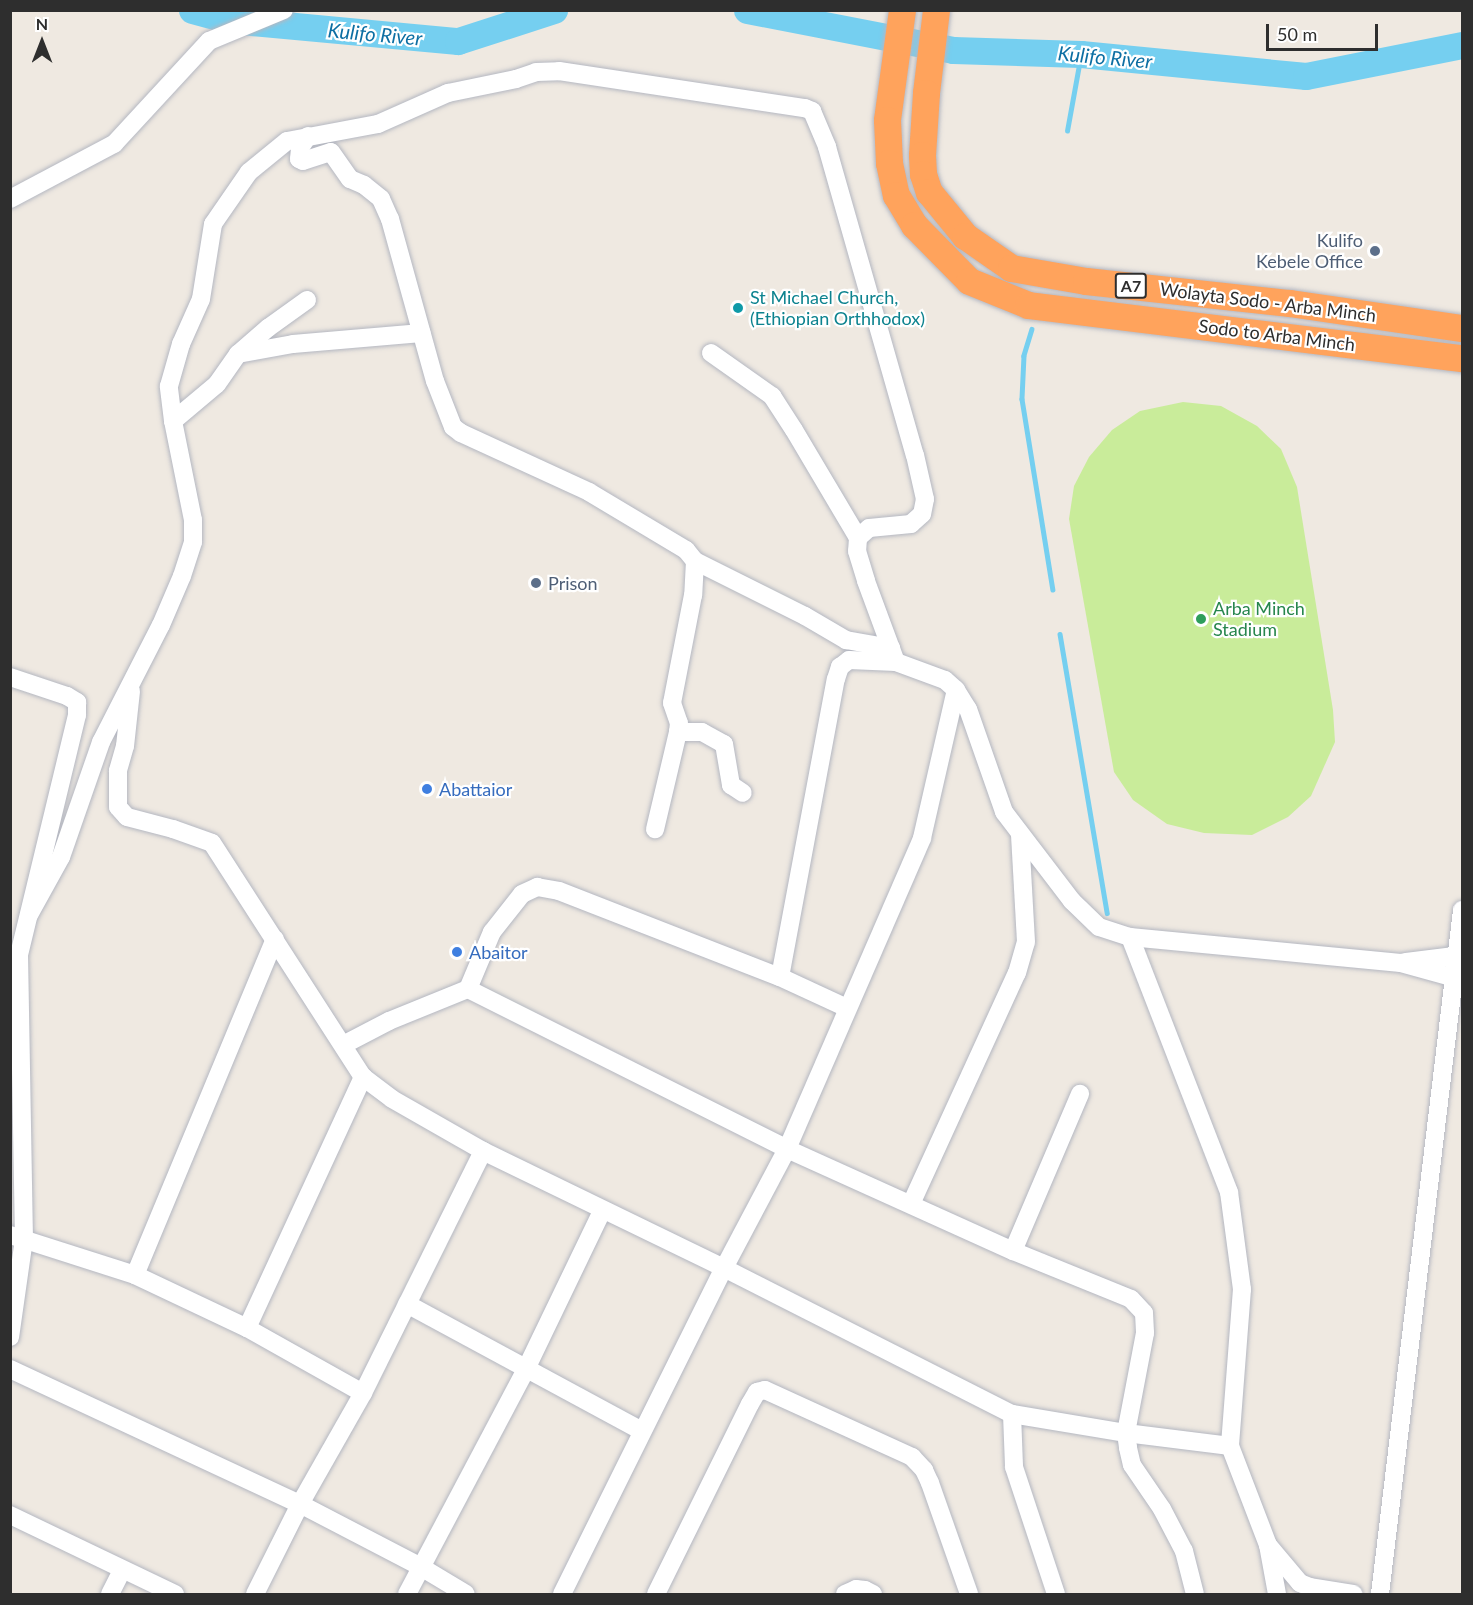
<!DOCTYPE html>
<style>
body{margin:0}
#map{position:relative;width:1473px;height:1605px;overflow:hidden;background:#efe9e1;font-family:Lato,sans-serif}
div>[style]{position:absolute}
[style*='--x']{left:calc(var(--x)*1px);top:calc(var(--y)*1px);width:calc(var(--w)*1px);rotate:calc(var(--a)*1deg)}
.pitch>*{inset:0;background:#c9ec9a}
.stream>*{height:4.5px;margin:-2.25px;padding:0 2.25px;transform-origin:2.25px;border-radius:2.25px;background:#75cff0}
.river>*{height:27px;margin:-13.5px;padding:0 13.5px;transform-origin:13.5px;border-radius:13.5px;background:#75cff0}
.roads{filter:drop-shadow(0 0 2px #b4b7c1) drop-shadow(0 0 2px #b4b7c1)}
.minor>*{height:18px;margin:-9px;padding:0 9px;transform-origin:9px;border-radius:9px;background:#fff}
.highway>*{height:27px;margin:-13.5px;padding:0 13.5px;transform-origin:13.5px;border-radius:13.5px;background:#ffa35c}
.dots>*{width:16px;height:16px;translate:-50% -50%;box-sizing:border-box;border:3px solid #fff;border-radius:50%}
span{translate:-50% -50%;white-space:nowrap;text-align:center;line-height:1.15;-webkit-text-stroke:4.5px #fff;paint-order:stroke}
.shield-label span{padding:2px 4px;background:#fff;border:2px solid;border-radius:4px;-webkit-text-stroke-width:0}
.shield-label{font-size:16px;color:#2e2e2e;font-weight:700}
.service-label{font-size:18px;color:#4e5e75}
.right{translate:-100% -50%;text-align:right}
.left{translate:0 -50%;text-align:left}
.culture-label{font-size:18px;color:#0d838f}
.street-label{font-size:18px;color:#2e2e2e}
.leisure-label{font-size:18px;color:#27864d}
.shop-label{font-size:18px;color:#366cbe}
.water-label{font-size:20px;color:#0d6fa3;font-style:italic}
.frame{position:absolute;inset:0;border:12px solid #2e2e2e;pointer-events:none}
.north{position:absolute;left:12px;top:12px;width:60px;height:60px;-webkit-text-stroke:4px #fff;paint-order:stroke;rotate:0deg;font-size:16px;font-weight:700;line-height:24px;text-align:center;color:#2e2e2e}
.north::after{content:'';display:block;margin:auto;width:21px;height:27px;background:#2e2e2e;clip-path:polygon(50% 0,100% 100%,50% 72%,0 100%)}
.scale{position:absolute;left:1266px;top:24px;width:112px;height:27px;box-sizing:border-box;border:3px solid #2e2e2e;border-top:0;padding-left:8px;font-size:18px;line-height:21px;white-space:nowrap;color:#2e2e2e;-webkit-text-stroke:4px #fff;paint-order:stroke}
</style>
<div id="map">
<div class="pitch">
<i style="clip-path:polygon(1183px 402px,1221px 406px,1257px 426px,1281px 449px,1297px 487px,1333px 710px,1335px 742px,1311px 796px,1288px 817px,1252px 835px,1204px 833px,1167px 824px,1133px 800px,1114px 772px,1069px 519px,1074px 486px,1089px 457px,1112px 430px,1140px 411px)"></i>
</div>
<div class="stream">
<i style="--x:1067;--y:131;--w:78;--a:-79.7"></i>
<i style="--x:1032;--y:329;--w:28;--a:107"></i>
<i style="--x:1024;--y:356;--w:43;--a:92.7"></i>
<i style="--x:1022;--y:399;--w:193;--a:80.8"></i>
<i style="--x:1060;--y:634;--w:283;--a:80.4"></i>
</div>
<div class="river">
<i style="--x:192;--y:10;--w:39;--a:15"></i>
<i style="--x:230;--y:20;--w:229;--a:5.3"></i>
<i style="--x:458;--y:41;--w:101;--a:-17.9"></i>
<i style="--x:747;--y:10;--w:210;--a:11"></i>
<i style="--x:953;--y:50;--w:128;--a:1.8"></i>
<i style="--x:1081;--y:54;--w:226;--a:5.6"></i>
<i style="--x:1306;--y:76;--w:159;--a:-11.2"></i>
</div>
<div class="roads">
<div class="minor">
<i style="--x:308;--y:136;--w:14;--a:124"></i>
<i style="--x:300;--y:148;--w:11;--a:95"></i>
<i style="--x:299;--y:159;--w:4;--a:27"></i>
<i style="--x:303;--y:161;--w:29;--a:-18"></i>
<i style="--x:331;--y:152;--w:33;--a:55"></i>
<i style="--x:350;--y:179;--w:15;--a:23"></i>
<i style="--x:364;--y:185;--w:22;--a:39"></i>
<i style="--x:381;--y:199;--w:22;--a:66"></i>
<i style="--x:390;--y:219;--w:168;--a:74.5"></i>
<i style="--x:435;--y:381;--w:49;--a:68.6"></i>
<i style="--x:453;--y:427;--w:10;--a:37"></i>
<i style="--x:461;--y:433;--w:141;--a:24.7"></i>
<i style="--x:589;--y:492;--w:113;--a:30.9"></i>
<i style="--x:686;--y:550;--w:14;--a:51"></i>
<i style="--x:695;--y:561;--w:34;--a:93"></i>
<i style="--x:693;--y:595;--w:110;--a:101"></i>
<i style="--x:672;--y:703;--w:21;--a:71"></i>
<i style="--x:679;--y:723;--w:9;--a:96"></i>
<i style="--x:678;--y:732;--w:100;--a:103.3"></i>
<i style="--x:10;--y:199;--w:118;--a:-27.9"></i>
<i style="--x:114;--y:144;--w:140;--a:-47.3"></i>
<i style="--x:209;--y:41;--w:81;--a:-22.5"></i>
<i style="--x:711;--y:353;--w:75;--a:35.2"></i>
<i style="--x:772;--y:396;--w:40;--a:57.1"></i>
<i style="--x:794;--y:430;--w:126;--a:59.3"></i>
<i style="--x:858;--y:538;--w:13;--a:94"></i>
<i style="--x:857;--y:551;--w:31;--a:73"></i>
<i style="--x:866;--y:581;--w:86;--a:69.7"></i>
<i style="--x:238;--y:354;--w:56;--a:-10.3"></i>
<i style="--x:293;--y:344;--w:129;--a:-4.9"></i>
<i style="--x:173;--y:421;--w:57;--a:-40.1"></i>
<i style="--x:217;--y:384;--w:37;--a:-55"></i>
<i style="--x:238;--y:354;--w:40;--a:-41"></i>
<i style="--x:268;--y:328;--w:48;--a:-35.7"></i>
<i style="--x:695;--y:561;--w:123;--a:26.6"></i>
<i style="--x:805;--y:616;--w:48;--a:30.3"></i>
<i style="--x:846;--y:640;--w:46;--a:10.1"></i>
<i style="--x:10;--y:677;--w:60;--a:18.4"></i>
<i style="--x:67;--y:696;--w:12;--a:31"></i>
<i style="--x:77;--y:702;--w:13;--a:90"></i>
<i style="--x:77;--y:715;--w:246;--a:103.6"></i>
<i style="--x:19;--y:954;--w:285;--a:89"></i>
<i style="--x:24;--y:1239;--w:99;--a:98.1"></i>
<i style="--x:131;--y:691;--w:55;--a:96.2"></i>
<i style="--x:125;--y:746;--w:26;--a:106"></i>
<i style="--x:118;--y:771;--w:36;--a:90"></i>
<i style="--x:118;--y:807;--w:13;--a:48"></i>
<i style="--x:127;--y:817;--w:48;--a:14.6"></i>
<i style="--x:173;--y:829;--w:41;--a:19.7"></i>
<i style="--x:212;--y:843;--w:278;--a:57.2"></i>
<i style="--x:363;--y:1077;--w:36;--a:37"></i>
<i style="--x:392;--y:1099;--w:105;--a:29.7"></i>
<i style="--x:483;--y:1151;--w:268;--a:25.9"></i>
<i style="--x:724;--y:1268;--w:323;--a:26.9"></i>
<i style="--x:1012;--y:1414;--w:116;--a:9.5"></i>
<i style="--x:1126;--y:1433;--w:105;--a:7.1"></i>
<i style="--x:678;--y:732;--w:24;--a:0"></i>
<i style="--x:702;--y:732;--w:25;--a:29"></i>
<i style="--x:724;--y:744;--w:42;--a:80.3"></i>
<i style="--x:731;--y:785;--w:14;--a:34"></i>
<i style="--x:29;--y:915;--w:66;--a:-61.1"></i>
<i style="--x:61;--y:857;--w:122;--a:-70.8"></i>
<i style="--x:101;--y:742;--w:131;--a:-62.9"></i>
<i style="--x:161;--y:625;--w:53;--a:-66.8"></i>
<i style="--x:182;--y:576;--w:36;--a:-72"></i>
<i style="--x:193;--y:542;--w:22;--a:-90"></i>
<i style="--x:193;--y:520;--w:101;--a:-101.4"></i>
<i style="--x:173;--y:421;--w:35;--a:-97"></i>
<i style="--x:169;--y:386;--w:44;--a:-74.1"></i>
<i style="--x:181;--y:344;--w:49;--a:-66"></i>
<i style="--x:201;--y:299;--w:76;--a:-80.9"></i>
<i style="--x:213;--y:224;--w:63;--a:-55.3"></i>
<i style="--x:249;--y:172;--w:49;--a:-39.2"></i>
<i style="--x:287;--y:141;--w:93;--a:-10.6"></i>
<i style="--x:378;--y:124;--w:77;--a:-23.9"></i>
<i style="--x:448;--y:93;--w:69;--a:-11.6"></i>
<i style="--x:516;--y:79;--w:21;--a:-19"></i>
<i style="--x:536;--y:72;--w:23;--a:-2"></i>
<i style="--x:559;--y:71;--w:249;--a:8.6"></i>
<i style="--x:805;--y:108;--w:8;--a:23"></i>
<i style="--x:812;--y:111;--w:39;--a:67"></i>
<i style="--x:827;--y:147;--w:320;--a:74.1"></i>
<i style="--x:915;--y:455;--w:45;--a:77.2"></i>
<i style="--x:925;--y:499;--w:15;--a:101"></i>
<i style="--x:922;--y:514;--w:15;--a:138"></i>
<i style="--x:911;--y:524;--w:42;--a:174.6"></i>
<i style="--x:869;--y:528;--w:15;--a:138"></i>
<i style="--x:1130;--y:937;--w:274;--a:68.8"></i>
<i style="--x:1229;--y:1192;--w:98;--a:82.4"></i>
<i style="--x:1242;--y:1289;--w:157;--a:94.4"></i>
<i style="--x:1230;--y:1446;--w:106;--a:69"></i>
<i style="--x:1268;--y:1545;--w:50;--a:79.6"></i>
<i style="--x:1405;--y:962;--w:57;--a:-7"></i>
<i style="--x:780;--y:977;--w:303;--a:-79.4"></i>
<i style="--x:836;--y:679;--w:13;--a:-72"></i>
<i style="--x:840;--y:667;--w:11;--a:-38"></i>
<i style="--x:849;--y:660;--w:47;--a:2.4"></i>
<i style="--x:896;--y:662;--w:52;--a:20.2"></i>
<i style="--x:945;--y:680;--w:15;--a:42"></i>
<i style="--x:956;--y:690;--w:22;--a:58"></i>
<i style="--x:968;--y:709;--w:109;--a:70.7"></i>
<i style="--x:1004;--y:812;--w:112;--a:52.6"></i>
<i style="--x:1072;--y:901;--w:37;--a:44"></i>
<i style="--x:1099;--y:927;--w:33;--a:18"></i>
<i style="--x:1130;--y:937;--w:272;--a:5.5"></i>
<i style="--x:1401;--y:963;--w:63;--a:15.6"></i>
<i style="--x:468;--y:989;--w:357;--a:26.6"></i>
<i style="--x:787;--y:1149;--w:248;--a:24.3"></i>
<i style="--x:1013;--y:1251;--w:127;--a:22.1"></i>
<i style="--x:1131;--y:1299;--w:19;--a:47"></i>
<i style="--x:1144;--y:1313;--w:20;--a:87"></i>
<i style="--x:1145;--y:1333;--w:102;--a:100.8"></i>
<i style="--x:1126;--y:1433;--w:15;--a:82"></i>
<i style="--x:1128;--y:1448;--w:17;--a:77"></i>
<i style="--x:1132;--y:1465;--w:53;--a:55.7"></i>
<i style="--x:1162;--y:1509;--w:47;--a:62.4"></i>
<i style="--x:1184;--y:1551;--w:44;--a:75.7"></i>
<i style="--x:343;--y:1045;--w:52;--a:-27.6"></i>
<i style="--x:389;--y:1021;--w:85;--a:-22.1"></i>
<i style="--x:468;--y:989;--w:62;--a:-67.2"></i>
<i style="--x:492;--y:932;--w:48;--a:-51.7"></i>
<i style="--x:522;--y:894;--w:17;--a:-25"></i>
<i style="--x:537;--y:887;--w:22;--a:10"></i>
<i style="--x:559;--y:891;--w:237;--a:21.3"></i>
<i style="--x:780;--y:977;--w:74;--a:24.8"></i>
<i style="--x:911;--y:1204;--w:254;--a:-65.4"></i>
<i style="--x:1017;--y:973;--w:32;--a:-74"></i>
<i style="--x:1026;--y:942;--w:108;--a:-93.2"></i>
<i style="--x:10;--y:1235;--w:131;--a:17.7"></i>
<i style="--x:135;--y:1275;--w:124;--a:25.3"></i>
<i style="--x:247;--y:1328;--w:133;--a:29.3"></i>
<i style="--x:1013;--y:1251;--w:171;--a:-66.9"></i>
<i style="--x:135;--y:1275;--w:364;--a:-67.4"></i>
<i style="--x:407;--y:1304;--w:267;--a:28.4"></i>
<i style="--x:247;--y:1328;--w:277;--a:-65.2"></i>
<i style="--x:10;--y:1369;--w:320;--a:25"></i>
<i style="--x:300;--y:1504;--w:136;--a:27.5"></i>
<i style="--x:421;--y:1567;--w:52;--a:31"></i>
<i style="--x:1012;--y:1414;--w:53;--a:87.8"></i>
<i style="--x:1014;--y:1467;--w:134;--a:71.7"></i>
<i style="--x:10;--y:1515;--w:183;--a:25.6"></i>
<i style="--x:1268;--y:1545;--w:50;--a:49.9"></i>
<i style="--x:1300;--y:1583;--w:11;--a:22"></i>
<i style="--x:1310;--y:1587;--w:44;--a:9.2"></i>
<i style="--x:110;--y:1594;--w:27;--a:-63"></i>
<i style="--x:255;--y:1594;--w:101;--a:-63.4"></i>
<i style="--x:300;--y:1504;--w:128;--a:-60.4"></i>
<i style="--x:363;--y:1393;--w:270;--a:-63.6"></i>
<i style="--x:407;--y:1594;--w:255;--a:-62.1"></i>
<i style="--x:526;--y:1369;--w:175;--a:-64.3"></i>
<i style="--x:562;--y:1594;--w:364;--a:-63.6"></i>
<i style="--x:724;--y:1268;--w:135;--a:-62.1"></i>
<i style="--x:787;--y:1149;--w:339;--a:-66.5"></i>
<i style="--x:922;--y:838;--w:152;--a:-77.1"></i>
<i style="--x:656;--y:1594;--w:212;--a:-63.7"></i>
<i style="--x:750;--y:1404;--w:14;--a:-60"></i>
<i style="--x:757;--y:1392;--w:8;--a:-14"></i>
<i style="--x:765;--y:1390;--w:162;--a:24.5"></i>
<i style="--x:912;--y:1457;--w:18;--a:47"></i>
<i style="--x:924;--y:1470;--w:14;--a:65"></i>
<i style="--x:930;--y:1483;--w:118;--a:70.6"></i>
<i style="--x:845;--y:1594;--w:12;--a:-24"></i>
<i style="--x:856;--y:1589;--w:9;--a:6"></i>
<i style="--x:865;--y:1590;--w:9;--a:27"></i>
<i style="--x:1380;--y:1594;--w:689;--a:-83.16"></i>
</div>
<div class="highway">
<i style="--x:902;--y:10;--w:111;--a:97.8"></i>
<i style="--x:887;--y:120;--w:43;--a:87.3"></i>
<i style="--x:889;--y:163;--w:33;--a:78"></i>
<i style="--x:896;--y:195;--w:35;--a:59"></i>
<i style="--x:914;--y:225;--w:78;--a:45.5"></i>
<i style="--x:969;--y:281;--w:64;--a:22.1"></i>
<i style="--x:1028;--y:305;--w:437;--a:7"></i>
<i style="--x:936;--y:10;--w:84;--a:96.9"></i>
<i style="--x:926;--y:93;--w:62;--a:93.7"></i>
<i style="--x:922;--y:155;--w:19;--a:87"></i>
<i style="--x:923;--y:174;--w:19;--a:72"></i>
<i style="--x:929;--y:192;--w:57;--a:50.7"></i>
<i style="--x:965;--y:236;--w:56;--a:34.8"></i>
<i style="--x:1011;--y:268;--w:76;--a:9.8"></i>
<i style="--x:1086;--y:281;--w:205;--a:6.2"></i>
<i style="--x:1290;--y:303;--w:174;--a:8.3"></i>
</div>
</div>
<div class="dots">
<i style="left:1375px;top:251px;background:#5c6f8a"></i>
<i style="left:738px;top:308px;background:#0f9aa8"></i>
<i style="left:536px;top:583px;background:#5c6f8a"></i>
<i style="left:1201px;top:619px;background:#2e9e5b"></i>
<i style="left:427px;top:789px;background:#3f7fe0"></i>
<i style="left:457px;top:952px;background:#3f7fe0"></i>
</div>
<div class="shield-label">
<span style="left:1131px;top:286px">A7</span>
</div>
<div class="service-label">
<span class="right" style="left:1363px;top:251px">Kulifo<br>Kebele Office</span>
<span class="left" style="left:548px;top:583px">Prison</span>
</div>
<div class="culture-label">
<span class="left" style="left:750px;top:308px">St Michael Church,<br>(Ethiopian Orthhodox)</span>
</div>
<div class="street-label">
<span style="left:1268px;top:302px;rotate:7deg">Wolayta Sodo - Arba Minch</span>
<span style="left:1277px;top:335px;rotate:7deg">Sodo to Arba Minch</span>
</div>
<div class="leisure-label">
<span class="left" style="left:1213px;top:619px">Arba Minch<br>Stadium</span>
</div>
<div class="shop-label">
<span class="left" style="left:439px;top:789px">Abattaior</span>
<span class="left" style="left:469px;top:952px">Abaitor</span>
</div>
<div class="water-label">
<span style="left:375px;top:34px;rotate:5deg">Kulifo River</span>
<span style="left:1105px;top:57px;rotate:5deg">Kulifo River</span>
</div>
<div class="frame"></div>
<div class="north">N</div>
<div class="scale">50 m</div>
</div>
